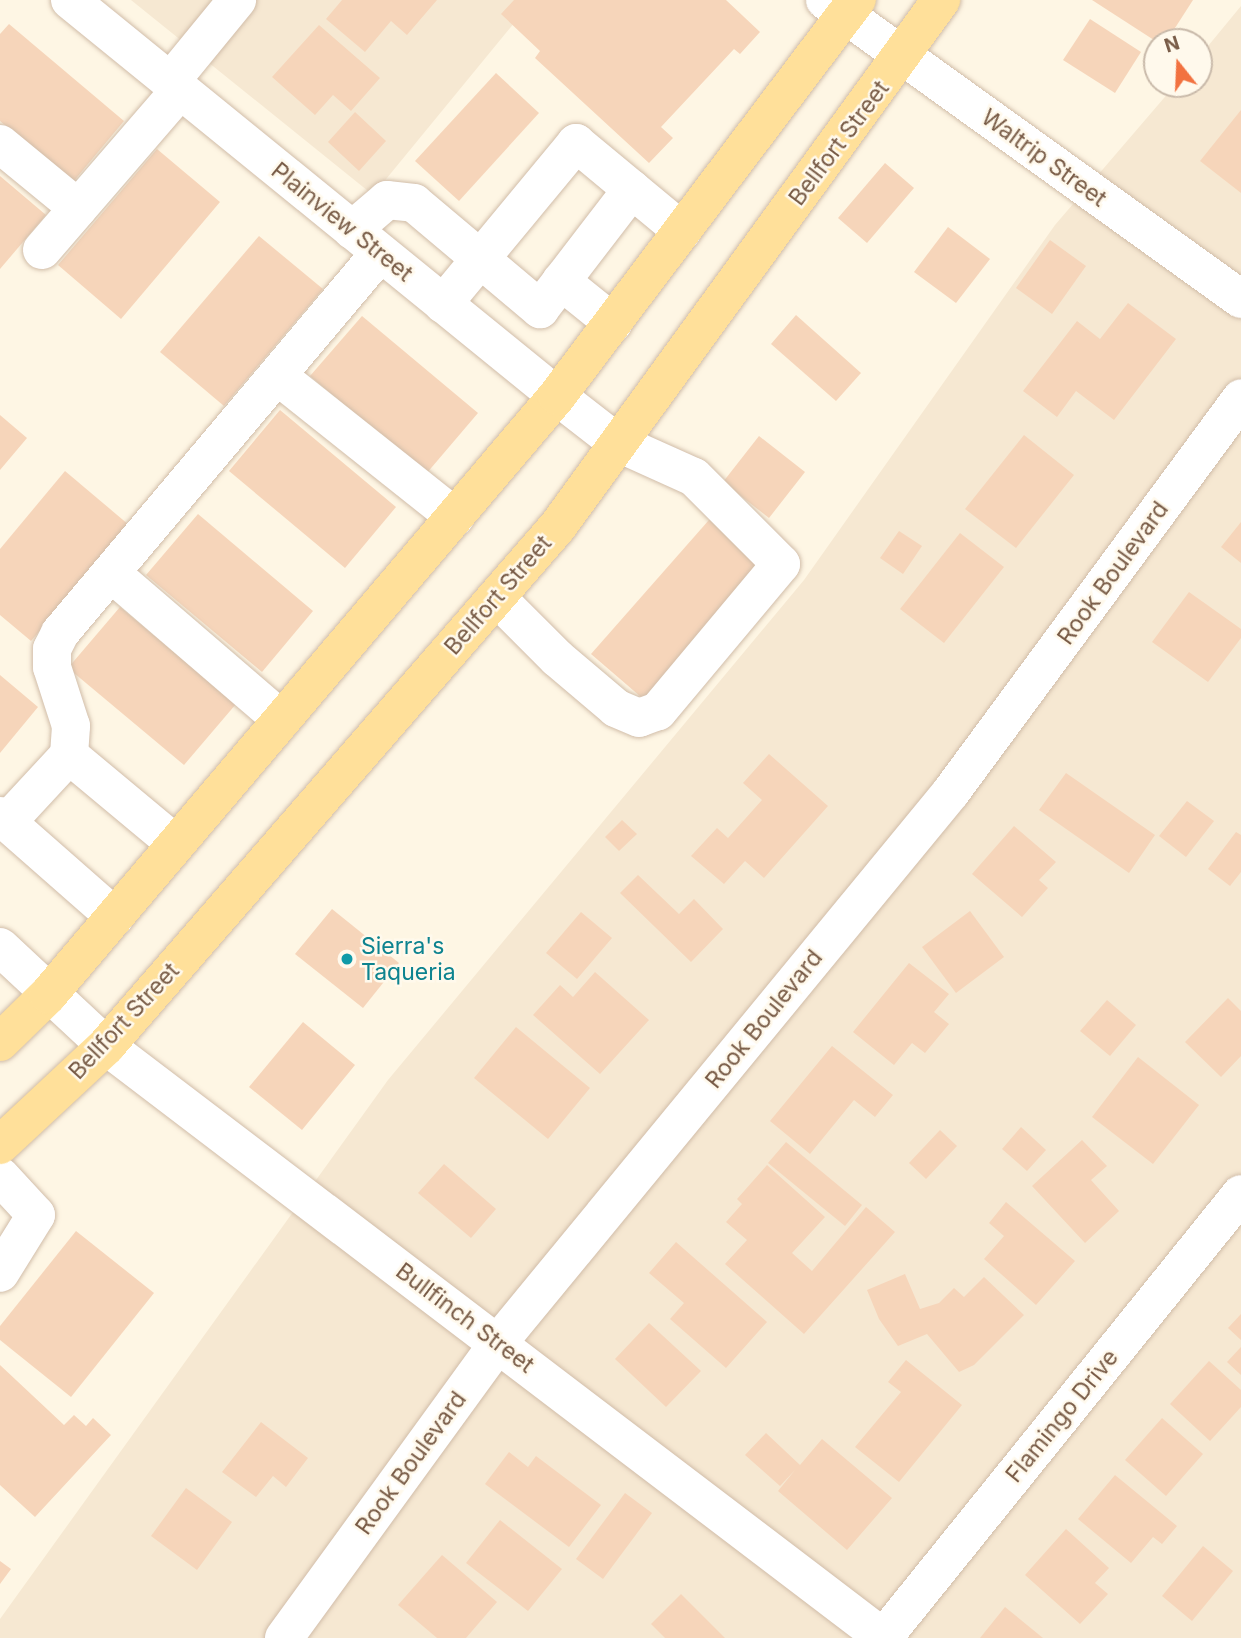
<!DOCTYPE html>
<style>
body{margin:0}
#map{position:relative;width:1241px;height:1638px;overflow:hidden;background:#fef6e4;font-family:Inter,sans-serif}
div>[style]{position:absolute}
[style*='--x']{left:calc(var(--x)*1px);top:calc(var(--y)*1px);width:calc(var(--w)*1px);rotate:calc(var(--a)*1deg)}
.residential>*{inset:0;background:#f6e8d2}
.building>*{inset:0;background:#f6d5ba}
.roads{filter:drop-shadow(0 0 2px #d1bda9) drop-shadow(0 0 2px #d1bda9)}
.minor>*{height:38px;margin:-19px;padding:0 19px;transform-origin:19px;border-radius:19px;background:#fff}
.major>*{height:38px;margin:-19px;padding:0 19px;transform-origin:19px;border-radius:19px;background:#ffe09a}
.dots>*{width:19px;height:19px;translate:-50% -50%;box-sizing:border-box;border:4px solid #fff9ec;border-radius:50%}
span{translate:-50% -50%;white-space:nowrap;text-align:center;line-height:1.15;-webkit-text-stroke:5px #fff9ec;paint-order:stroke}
.street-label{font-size:23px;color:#795c47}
.culture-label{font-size:23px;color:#0d838f}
.left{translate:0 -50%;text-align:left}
.north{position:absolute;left:1143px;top:28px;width:70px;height:70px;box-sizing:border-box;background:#fff9ec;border:2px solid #c9baaa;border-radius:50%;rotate:342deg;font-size:19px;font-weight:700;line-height:28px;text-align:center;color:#795c47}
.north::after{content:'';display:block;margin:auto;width:24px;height:32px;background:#f27240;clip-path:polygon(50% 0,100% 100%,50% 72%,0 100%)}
</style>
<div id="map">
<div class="residential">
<i style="clip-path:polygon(131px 0,533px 0,373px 195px)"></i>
<i style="clip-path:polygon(1241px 6px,1241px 1638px,0 1638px,0 1619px,388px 1080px,804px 580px,1055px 225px,1176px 84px,1199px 84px,1199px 57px)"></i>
</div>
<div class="building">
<i style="clip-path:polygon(342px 0,437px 0,407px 35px,391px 21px,365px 52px,326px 19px)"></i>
<i style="clip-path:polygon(514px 0,726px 0,760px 32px,740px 54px,734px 49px,661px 127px,673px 138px,649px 163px,535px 58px,540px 51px,501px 14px)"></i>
<i style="clip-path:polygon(1092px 0,1193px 0,1166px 42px,1157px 42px)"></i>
<i style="clip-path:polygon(1090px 19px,1141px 52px,1115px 93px,1063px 60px)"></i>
<i style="clip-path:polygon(9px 24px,124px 121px,73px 182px,0 121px,0 34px)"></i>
<i style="clip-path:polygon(319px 25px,380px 78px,351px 111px,333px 95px,315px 115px,272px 77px)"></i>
<i style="clip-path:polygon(496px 73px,539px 113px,459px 201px,415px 161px)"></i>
<i style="clip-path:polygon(1241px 110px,1241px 193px,1200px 161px)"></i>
<i style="clip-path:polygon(355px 112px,386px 141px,359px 171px,328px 142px)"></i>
<i style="clip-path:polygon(157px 149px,220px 202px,121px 319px,58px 265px)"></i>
<i style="clip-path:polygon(885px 163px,914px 188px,867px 243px,838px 218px)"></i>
<i style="clip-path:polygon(0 176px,46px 215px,0 269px)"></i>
<i style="clip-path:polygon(948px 227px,990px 259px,956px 303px,914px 272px)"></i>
<i style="clip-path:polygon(259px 236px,323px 289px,224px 406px,160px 352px)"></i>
<i style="clip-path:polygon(1050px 240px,1086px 266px,1052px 314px,1016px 288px)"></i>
<i style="clip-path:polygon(1128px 303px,1176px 339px,1114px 420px,1076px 391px,1057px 417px,1023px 391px,1077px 321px,1100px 339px)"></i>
<i style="clip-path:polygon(796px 315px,861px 373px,836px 401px,771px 344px)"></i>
<i style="clip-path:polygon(362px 316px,478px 413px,426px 474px,310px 376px)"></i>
<i style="clip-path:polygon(280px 410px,396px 507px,345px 568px,229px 471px)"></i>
<i style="clip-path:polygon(0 415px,27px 438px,0 470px)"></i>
<i style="clip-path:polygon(1024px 435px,1074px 475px,1016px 548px,965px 509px)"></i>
<i style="clip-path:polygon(759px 436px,805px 472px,769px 518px,723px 482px)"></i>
<i style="clip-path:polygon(65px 471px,129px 525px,31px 641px,0 615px,0 549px)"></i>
<i style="clip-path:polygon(716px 512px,773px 562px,648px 703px,591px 654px)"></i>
<i style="clip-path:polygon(198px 514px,313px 611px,262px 672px,146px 575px)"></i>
<i style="clip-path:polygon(1241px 522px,1241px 563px,1221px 547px)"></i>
<i style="clip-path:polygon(899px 531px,922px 546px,903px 574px,880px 558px)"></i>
<i style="clip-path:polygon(960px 533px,1004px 567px,944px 643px,900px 609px)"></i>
<i style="clip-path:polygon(1189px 592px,1241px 629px,1241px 638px,1208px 682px,1152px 642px)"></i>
<i style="clip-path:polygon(120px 607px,236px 704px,184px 765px,68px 668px)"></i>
<i style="clip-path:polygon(0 675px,38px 707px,0 753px)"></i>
<i style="clip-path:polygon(769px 754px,828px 806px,764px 878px,745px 861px,724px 884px,691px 856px,717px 828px,728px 838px,762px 800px,743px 783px)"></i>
<i style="clip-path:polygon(1066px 773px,1155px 835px,1129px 873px,1039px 810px)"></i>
<i style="clip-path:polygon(1187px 801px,1214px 821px,1186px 857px,1159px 836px)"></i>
<i style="clip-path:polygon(622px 820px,637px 834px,619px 851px,605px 837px)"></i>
<i style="clip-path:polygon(1014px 826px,1056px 862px,1039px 880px,1048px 888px,1022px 917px,972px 874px)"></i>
<i style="clip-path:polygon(1236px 832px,1241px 835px,1241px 872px,1230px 886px,1208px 869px)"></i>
<i style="clip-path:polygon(638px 875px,679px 914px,694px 899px,723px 929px,691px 962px,620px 893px)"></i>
<i style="clip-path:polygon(332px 909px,399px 963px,363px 1008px,295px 954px)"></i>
<i style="clip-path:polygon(970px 911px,1004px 957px,956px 993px,922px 947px)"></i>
<i style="clip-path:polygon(581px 912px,612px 938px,577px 979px,546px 953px)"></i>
<i style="clip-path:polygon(909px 963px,949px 994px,934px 1012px,949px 1024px,925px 1053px,912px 1043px,894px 1065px,853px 1032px)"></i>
<i style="clip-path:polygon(595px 972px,649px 1020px,600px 1074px,533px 1015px,560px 985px,573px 997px)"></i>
<i style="clip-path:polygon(1228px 998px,1241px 1011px,1241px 1056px,1221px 1077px,1185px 1042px)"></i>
<i style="clip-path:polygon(1107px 1000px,1136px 1025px,1110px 1056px,1080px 1031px)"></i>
<i style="clip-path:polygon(303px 1022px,355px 1065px,302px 1130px,249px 1087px)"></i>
<i style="clip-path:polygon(516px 1027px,590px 1088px,548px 1139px,474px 1078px)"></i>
<i style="clip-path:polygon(832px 1046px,893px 1095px,875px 1117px,854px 1100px,810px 1154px,770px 1121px)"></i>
<i style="clip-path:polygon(1138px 1057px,1199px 1105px,1153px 1164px,1092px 1117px)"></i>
<i style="clip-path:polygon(1021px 1127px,1046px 1150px,1027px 1171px,1002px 1149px)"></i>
<i style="clip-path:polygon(940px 1130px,957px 1146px,926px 1179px,909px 1163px)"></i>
<i style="clip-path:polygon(1082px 1140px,1107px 1166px,1091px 1180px,1119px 1211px,1085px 1243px,1032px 1186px)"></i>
<i style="clip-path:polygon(786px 1142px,862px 1205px,845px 1226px,768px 1163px)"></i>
<i style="clip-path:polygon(444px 1164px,496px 1209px,471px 1238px,418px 1193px)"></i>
<i style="clip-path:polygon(767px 1165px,825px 1217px,792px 1253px,812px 1271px,866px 1207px,895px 1232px,804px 1334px,725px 1264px,747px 1240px,726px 1222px,742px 1204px,737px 1199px)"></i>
<i style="clip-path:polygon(1006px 1202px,1075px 1261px,1036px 1305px,984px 1259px,1004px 1236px,989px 1223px)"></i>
<i style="clip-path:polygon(76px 1231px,154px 1293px,71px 1397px,0 1340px,0 1326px)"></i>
<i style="clip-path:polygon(676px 1242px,767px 1322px,726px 1368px,670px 1319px,684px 1303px,649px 1273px)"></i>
<i style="clip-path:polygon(905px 1274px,920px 1309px,939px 1303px,954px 1288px,964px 1297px,984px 1277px,1024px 1315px,974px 1365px,959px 1372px,927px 1334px,898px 1346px,879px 1319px,867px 1290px)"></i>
<i style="clip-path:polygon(1241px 1314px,1241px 1340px,1228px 1328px)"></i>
<i style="clip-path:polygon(649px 1323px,701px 1371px,666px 1407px,615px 1359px)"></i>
<i style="clip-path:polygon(1241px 1347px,1241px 1375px,1227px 1362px)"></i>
<i style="clip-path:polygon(906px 1360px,962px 1405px,899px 1482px,855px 1447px,901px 1392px,888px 1382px)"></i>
<i style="clip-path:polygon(1209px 1361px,1241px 1390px,1241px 1407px,1210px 1441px,1170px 1404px)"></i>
<i style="clip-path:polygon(0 1365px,64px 1425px,74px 1415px,86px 1426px,93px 1418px,111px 1435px,35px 1517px,0 1485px)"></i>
<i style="clip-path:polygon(1162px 1418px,1203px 1454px,1166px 1496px,1125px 1460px)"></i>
<i style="clip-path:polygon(261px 1422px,308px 1458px,286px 1487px,273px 1476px,256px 1497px,222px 1472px)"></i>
<i style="clip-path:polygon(766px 1433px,800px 1465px,822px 1439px,892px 1498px,847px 1550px,778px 1491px,795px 1470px,780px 1486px,745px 1455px)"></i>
<i style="clip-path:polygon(509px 1452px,528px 1467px,536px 1456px,601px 1505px,569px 1547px,485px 1484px)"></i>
<i style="clip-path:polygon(1115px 1475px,1177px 1526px,1162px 1544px,1153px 1537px,1131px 1563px,1078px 1519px)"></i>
<i style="clip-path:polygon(186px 1488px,232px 1522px,197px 1570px,151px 1536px)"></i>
<i style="clip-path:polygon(625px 1493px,652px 1513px,603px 1579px,576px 1559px)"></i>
<i style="clip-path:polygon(500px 1520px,562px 1569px,528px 1611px,466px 1563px)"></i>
<i style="clip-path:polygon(1066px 1529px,1109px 1568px,1095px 1583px,1108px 1594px,1080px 1624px,1025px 1575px)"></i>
<i style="clip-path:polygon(1203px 1546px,1233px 1571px,1192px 1621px,1162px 1596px)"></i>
<i style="clip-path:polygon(442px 1555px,497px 1602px,466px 1638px,437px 1638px,398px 1605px)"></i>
<i style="clip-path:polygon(0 1561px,11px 1569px,0 1584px)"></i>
<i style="clip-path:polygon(681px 1594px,725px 1638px,665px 1638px,651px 1624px)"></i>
<i style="clip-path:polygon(1005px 1607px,1043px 1638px,980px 1638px)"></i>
</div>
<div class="roads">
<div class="minor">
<i style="--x:70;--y:0;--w:628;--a:39.12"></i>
<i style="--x:557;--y:396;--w:75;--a:37.9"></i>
<i style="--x:616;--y:442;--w:85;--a:24.2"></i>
<i style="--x:694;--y:477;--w:123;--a:45"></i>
<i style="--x:781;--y:564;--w:192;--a:129.9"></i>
<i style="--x:658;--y:711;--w:20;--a:160"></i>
<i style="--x:639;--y:718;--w:25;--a:-157"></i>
<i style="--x:616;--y:708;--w:77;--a:-139.7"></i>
<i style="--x:557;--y:658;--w:86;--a:-135"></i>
<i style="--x:825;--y:0;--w:512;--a:35.71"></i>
<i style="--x:170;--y:82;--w:106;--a:-50.7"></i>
<i style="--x:0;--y:144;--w:101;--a:39.4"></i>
<i style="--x:352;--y:230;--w:46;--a:-40.6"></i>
<i style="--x:387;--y:200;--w:27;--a:6"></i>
<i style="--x:414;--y:203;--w:165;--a:40.1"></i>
<i style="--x:540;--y:309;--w:151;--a:-52.5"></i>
<i style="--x:42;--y:250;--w:211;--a:-49.2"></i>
<i style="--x:561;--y:281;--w:67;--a:38.9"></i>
<i style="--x:443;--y:304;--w:209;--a:-50.4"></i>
<i style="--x:576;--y:143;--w:138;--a:39.7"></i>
<i style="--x:279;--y:377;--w:225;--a:38.5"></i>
<i style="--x:111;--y:573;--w:225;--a:40.7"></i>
<i style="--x:69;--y:755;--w:29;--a:-86"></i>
<i style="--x:71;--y:726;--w:62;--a:-107.9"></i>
<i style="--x:52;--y:667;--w:18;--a:-90"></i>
<i style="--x:52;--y:649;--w:18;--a:-63"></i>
<i style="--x:60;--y:633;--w:497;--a:-49.9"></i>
<i style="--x:0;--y:816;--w:153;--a:41.3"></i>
<i style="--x:7;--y:822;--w:91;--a:-47.2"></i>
<i style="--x:69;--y:755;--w:139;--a:39.8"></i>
<i style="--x:0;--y:947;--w:145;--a:43"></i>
<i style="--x:106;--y:1046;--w:978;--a:37.27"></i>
<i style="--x:0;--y:1176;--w:53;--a:47.3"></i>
<i style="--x:36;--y:1215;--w:68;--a:121.8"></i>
<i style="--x:284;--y:1638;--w:364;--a:-54"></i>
<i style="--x:498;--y:1343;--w:713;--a:-50.57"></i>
<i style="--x:951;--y:792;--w:489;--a:-53.6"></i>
<i style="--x:883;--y:1638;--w:570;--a:-51.12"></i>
</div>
<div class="major">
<i style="--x:0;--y:1042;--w:67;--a:-44.4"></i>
<i style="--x:48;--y:995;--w:786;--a:-49.64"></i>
<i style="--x:557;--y:396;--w:497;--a:-52.9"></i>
<i style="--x:0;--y:1145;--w:145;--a:-43"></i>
<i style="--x:106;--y:1046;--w:689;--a:-49"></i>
<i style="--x:558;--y:526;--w:651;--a:-53.94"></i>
</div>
</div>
<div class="dots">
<i style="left:347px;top:959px;background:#0f9aa8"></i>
</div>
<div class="street-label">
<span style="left:839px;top:143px;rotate:-53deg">Bellfort Street</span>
<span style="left:1044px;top:158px;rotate:36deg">Waltrip Street</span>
<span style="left:342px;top:222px;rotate:39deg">Plainview Street</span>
<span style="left:1113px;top:573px;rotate:-54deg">Rook Boulevard</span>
<span style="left:498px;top:595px;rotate:-49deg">Bellfort Street</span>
<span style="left:764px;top:1019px;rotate:-51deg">Rook Boulevard</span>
<span style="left:124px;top:1021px;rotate:-47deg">Bellfort Street</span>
<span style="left:465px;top:1318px;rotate:37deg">Bullfinch Street</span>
<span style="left:1062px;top:1416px;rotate:-51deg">Flamingo Drive</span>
<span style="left:411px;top:1463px;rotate:-54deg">Rook Boulevard</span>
</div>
<div class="culture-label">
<span class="left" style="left:361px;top:959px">Sierra's<br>Taqueria</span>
</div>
<div class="north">N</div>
</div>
